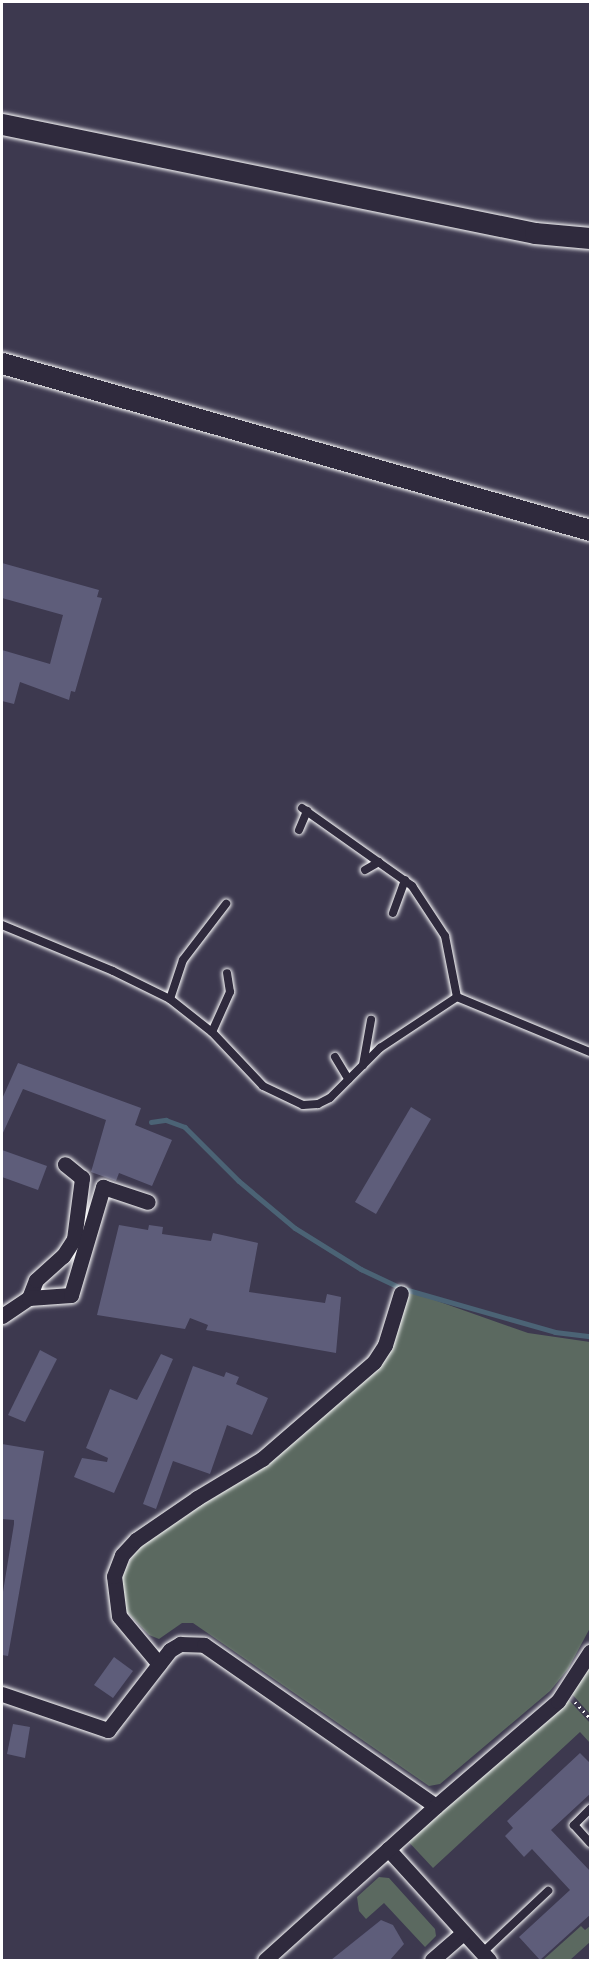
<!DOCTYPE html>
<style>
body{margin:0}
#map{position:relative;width:592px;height:1962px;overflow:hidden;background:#3d394f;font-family:Sriracha,sans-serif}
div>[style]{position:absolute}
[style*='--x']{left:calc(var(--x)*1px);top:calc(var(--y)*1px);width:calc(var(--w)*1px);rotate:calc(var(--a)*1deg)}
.green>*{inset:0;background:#5b6960}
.stream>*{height:4.5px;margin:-2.25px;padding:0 2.25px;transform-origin:2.25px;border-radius:2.25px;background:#4b6375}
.building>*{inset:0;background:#5e5d7a}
.path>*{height:3px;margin-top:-1.5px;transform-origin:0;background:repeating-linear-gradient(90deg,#fff 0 1.5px,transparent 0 6px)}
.roads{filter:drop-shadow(0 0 2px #fff) drop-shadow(0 0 2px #fff)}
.lane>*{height:8px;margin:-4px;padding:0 4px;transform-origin:4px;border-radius:4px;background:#2f2a3d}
.street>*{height:15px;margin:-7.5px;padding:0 7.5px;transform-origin:7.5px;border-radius:7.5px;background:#2f2a3d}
.secondary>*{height:21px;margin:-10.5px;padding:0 10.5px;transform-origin:10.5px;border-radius:10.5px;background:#2f2a3d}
span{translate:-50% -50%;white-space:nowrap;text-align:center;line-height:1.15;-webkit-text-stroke:4.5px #2f2a3d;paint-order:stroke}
.frame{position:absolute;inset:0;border:3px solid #fff;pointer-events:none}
</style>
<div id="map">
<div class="green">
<i style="clip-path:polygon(409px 1291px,528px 1333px,590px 1342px,590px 1628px,568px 1669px,550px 1691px,440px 1784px,429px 1786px,193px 1623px,182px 1623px,159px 1639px,149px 1635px,126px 1611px,120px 1578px,139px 1545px,203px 1500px,390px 1346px)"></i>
<i style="clip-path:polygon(590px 1663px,590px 1714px,571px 1693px)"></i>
<i style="clip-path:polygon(567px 1698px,590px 1723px,590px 1743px,580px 1732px,433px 1868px,405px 1838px)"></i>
<i style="clip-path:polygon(379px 1877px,389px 1878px,435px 1929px,436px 1936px,425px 1947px,384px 1903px,366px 1919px,359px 1911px,357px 1897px)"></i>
<i style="clip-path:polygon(581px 1926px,585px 1930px,590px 1926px,590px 1942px,570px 1960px,543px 1960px)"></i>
</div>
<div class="stream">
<i style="--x:151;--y:1122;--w:15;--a:-8"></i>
<i style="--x:166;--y:1120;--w:20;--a:20"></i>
<i style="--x:185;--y:1127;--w:76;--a:45"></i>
<i style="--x:239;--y:1181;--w:73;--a:40"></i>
<i style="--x:295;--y:1228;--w:78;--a:31.8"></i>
<i style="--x:361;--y:1269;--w:44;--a:25.4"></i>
<i style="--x:401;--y:1288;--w:160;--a:15.9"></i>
<i style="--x:555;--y:1332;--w:35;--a:7"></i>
</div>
<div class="building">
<i style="clip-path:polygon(2px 563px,99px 590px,97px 597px,102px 598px,75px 692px,71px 691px,69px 700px,20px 682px,14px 704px,2px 701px,2px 650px,50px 664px,63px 615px,2px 598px)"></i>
<i style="clip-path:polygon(18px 1063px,141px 1108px,135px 1125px,172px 1140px,152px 1186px,119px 1173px,116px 1181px,91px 1172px,106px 1120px,23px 1089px,2px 1135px,2px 1099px)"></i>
<i style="clip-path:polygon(411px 1107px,431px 1119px,376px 1214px,355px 1202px)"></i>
<i style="clip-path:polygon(2px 1150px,47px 1166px,38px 1190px,2px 1177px)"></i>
<i style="clip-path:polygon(119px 1225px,148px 1230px,149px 1225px,163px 1227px,162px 1234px,211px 1241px,213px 1233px,258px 1243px,249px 1292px,325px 1303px,327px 1294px,341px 1297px,336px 1353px,206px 1330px,208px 1325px,190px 1318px,185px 1329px,97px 1315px)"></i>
<i style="clip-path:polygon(40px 1350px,57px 1359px,25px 1422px,8px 1415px)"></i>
<i style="clip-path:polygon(161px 1354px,173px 1359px,114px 1493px,74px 1477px,82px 1458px,107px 1462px,108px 1458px,86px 1448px,110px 1389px,137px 1400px)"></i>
<i style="clip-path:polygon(193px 1366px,224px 1377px,226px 1372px,239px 1377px,236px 1384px,268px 1398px,252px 1435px,227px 1425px,210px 1474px,173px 1461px,156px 1509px,143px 1504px)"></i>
<i style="clip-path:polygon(2px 1444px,44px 1451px,8px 1656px,2px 1655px,2px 1598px,14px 1524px,14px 1520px,2px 1519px)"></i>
<i style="clip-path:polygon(114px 1657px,133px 1671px,113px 1698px,94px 1685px)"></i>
<i style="clip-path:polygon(13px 1724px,30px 1727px,25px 1758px,7px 1754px)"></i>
<i style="clip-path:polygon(580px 1753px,591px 1764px,591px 1793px,551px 1830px,591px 1872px,591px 1914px,540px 1960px,519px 1937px,570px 1890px,532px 1849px,524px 1857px,505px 1836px,513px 1828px,507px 1821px)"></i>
<i style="clip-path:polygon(381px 1920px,393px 1925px,404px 1944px,390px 1960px,331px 1960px)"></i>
</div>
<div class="path">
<i style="--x:575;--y:1702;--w:22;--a:47"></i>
</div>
<div class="roads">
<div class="lane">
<i style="--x:302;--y:808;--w:135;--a:35.3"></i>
<i style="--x:412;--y:886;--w:60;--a:56.6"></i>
<i style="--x:445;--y:936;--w:62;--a:78.9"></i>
<i style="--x:299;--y:830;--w:21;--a:-67"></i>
<i style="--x:365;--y:870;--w:16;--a:-30"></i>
<i style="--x:393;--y:913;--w:35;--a:-70"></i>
<i style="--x:2;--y:925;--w:120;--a:22.5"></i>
<i style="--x:113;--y:971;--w:64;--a:26.2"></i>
<i style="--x:170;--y:999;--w:53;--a:38.2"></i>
<i style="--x:212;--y:1032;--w:74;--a:46.6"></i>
<i style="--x:263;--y:1086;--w:44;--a:25.4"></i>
<i style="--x:303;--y:1105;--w:15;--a:-4"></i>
<i style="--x:318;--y:1104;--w:13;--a:-27"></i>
<i style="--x:330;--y:1098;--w:71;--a:-45"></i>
<i style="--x:380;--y:1048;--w:92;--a:-33.5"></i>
<i style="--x:457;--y:997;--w:144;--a:22.5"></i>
<i style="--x:170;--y:999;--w:41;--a:-71.6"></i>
<i style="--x:183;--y:960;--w:71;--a:-52.5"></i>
<i style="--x:212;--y:1032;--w:44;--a:-65.8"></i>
<i style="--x:230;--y:992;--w:19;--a:-99"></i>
<i style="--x:335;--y:1057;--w:26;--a:59"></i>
<i style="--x:363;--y:1065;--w:46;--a:-79.9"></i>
<i style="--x:590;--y:1809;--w:23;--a:135"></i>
<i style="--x:574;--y:1825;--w:24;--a:48"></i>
<i style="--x:482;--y:1953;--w:91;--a:-43.2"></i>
</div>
<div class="street">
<i style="--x:29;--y:1298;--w:19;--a:-69"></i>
<i style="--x:36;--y:1280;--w:36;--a:-42"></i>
<i style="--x:63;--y:1256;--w:20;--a:-57"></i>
<i style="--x:74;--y:1239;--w:62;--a:-82.5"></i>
<i style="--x:82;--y:1178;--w:22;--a:-141"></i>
<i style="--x:2;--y:1316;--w:32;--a:-34"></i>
<i style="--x:29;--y:1298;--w:42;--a:-4.1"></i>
<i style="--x:71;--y:1295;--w:113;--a:-73.5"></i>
<i style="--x:103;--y:1187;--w:47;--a:18.4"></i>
<i style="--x:159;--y:1664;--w:62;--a:-129.8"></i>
<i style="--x:119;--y:1616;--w:40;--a:-97.1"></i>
<i style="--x:114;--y:1576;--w:22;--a:-69"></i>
<i style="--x:122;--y:1555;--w:21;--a:-47"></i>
<i style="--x:136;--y:1540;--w:74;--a:-34.5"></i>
<i style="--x:197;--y:1498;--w:76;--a:-31"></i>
<i style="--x:262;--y:1459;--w:148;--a:-40.9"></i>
<i style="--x:374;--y:1362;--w:20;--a:-57"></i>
<i style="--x:385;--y:1345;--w:54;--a:-72.9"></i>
<i style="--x:2;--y:1694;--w:112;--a:18.8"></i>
<i style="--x:108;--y:1730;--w:101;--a:-52.2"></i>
<i style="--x:170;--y:1650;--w:12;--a:-31"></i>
<i style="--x:180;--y:1644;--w:24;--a:2"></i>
<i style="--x:204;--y:1645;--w:282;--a:34.8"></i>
<i style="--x:388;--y:1849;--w:150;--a:47.7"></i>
<i style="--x:265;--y:1960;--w:230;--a:-42"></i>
<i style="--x:436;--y:1806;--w:161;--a:-40.7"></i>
<i style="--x:558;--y:1701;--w:59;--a:-56.9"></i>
<i style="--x:432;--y:1960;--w:41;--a:-41.1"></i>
</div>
<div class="secondary">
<i style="--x:2;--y:124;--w:544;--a:11.56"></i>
<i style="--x:535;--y:233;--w:55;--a:5.2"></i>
<i style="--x:2;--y:363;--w:611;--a:15.86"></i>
</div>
</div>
<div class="frame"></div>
</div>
